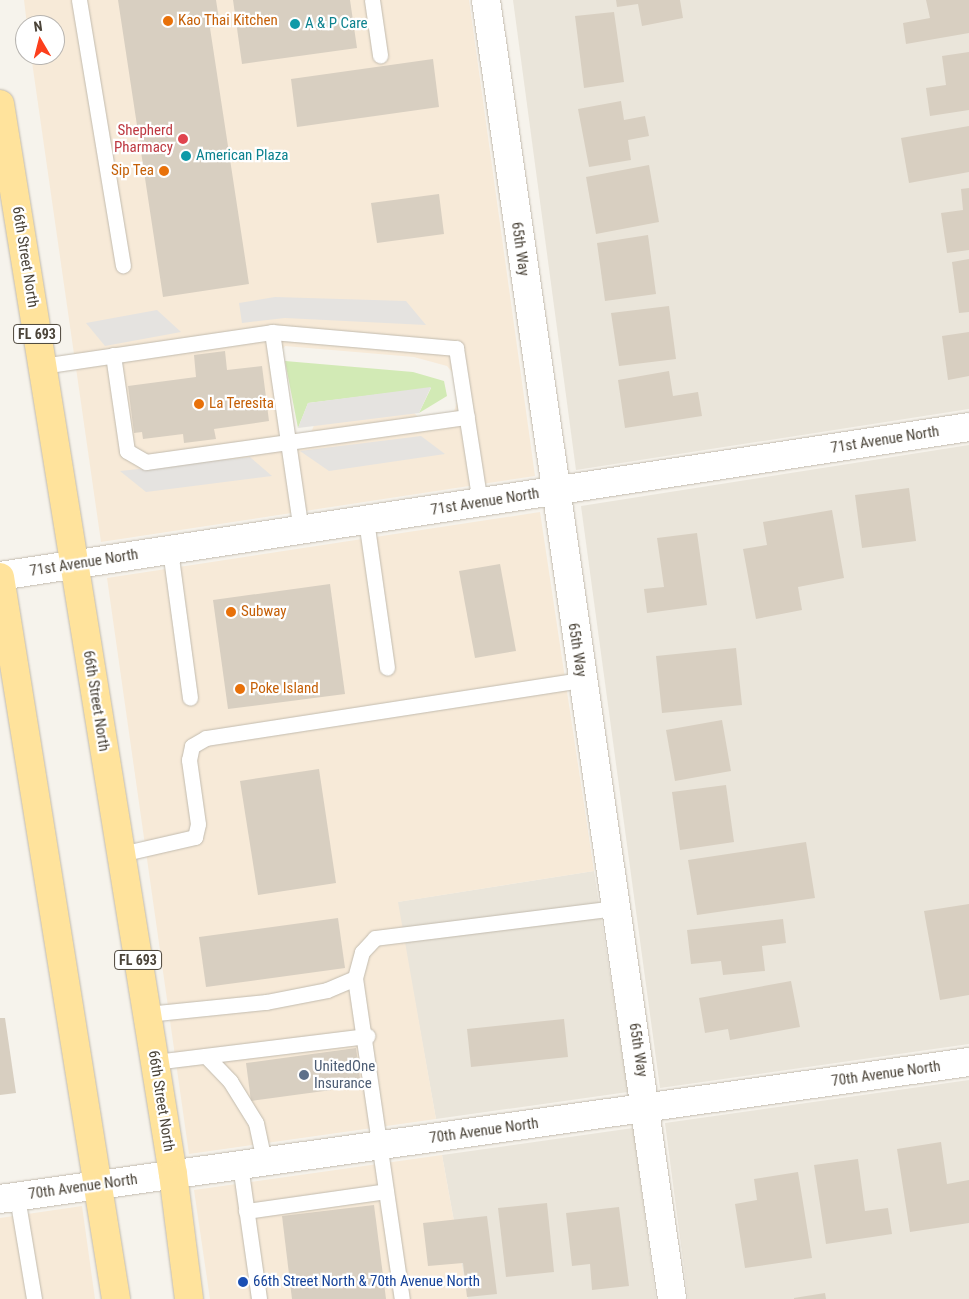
<!DOCTYPE html>
<style>
body{margin:0}
#map{position:relative;width:969px;height:1299px;overflow:hidden;background:#f6f3ec;font-family:"Roboto Condensed",sans-serif}
div>[style]{position:absolute}
[style*='--x']{left:calc(var(--x)*1px);top:calc(var(--y)*1px);width:calc(var(--w)*1px);rotate:calc(var(--a)*1deg)}
.residential>*{inset:0;background:#eae5da}
.commercial>*{inset:0;background:#f7ead8}
.green>*{inset:0;background:#d2eab5}
.parking>*{inset:0;background:#e5e3e0}
.building>*{inset:0;background:#d8cfc1}
.roads{filter:drop-shadow(0 0 1px #c2bbae) drop-shadow(0 0 1px #c2bbae)}
.service>*{height:15px;margin:-7.5px;padding:0 7.5px;transform-origin:7.5px;border-radius:7.5px;background:#fff}
.minor>*{height:28px;margin:-14px;padding:0 14px;transform-origin:14px;border-radius:14px;background:#fff}
.tertiary>*{height:28px;margin:-14px;padding:0 14px;transform-origin:14px;border-radius:14px;background:#fff}
.primary>*{height:28px;margin:-14px;padding:0 14px;transform-origin:14px;border-radius:14px;background:#ffe39c}
.dots>*{width:14px;height:14px;translate:-50% -50%;box-sizing:border-box;border:2px solid #fff;border-radius:50%}
span{translate:-50% -50%;white-space:nowrap;text-align:center;line-height:1.15;-webkit-text-stroke:4.5px #fff;paint-order:stroke}
.shield-label span{padding:1px 4px;background:#fff;border:1px solid;border-radius:4px;-webkit-text-stroke-width:0}
.shield-label{font-size:14px;color:#4b4439;font-weight:700}
.food-label{font-size:15px;color:#c56008}
.left{translate:0 -50%;text-align:left}
.right{translate:-100% -50%;text-align:right}
.culture-label{font-size:15px;color:#0d838f}
.health-label{font-size:15px;color:#be3a42}
.street-label{font-size:15px;color:#4b4439}
.service-label{font-size:15px;color:#4e5e75}
.transit-label{font-size:15px;color:#164399}
.north{position:absolute;left:15px;top:15px;width:50px;height:50px;box-sizing:border-box;background:#fff;border:1px solid #b7b4b0;border-radius:50%;rotate:352deg;font-size:14px;font-weight:700;line-height:20px;text-align:center;color:#4b4439}
.north::after{content:'';display:block;margin:auto;width:18px;height:22px;background:#fc3f1d;clip-path:polygon(50% 0,100% 100%,50% 72%,0 100%)}
</style>
<div id="map">
<div class="residential">
<i style="clip-path:polygon(513px 0,969px 0,969px 409px,576px 470px)"></i>
<i style="clip-path:polygon(969px 445px,969px 1044px,660px 1088px,581px 506px)"></i>
<i style="clip-path:polygon(594px 871px,628px 1092px,436px 1119px,397px 902px)"></i>
<i style="clip-path:polygon(969px 1080px,969px 1299px,688px 1299px,665px 1123px)"></i>
<i style="clip-path:polygon(633px 1128px,656px 1299px,468px 1299px,442px 1155px)"></i>
</div>
<div class="commercial">
<i style="clip-path:polygon(evenodd,24px 0,469px 0,535px 476px,101px 542px,31px 55px,55px 55px,55px 25px,27px 25px,24px 0,285px 346px,414px 357px,447px 366px,457px 378px,460px 394px,454px 411px,426px 426px,408px 406px,317px 418px,310px 435px,285px 431px,271px 364px,285px 346px)"></i>
<i style="clip-path:polygon(540px 512px,594px 871px,398px 902px,436px 1119px,189px 1154px,107px 578px)"></i>
<i style="clip-path:polygon(442px 1155px,468px 1299px,210px 1299px,194px 1190px)"></i>
<i style="clip-path:polygon(82px 1206px,95px 1299px,0 1299px,0 1218px)"></i>
</div>
<div class="green">
<i style="clip-path:polygon(285px 361px,413px 372px,444px 381px,447px 396px,419px 413px,431px 388px,308px 403px,298px 428px)"></i>
</div>
<div class="parking">
<i style="clip-path:polygon(275px 297px,406px 301px,426px 325px,285px 318px,242px 323px,239px 303px)"></i>
<i style="clip-path:polygon(157px 310px,181px 332px,105px 346px,86px 323px)"></i>
<i style="clip-path:polygon(431px 387px,419px 413px,298px 428px,308px 403px)"></i>
<i style="clip-path:polygon(421px 436px,445px 454px,329px 471px,300px 451px)"></i>
<i style="clip-path:polygon(250px 457px,272px 476px,146px 492px,120px 471px)"></i>
</div>
<div class="building">
<i style="clip-path:polygon(118px 0,216px 0,220px 26px,210px 28px,249px 284px,163px 297px)"></i>
<i style="clip-path:polygon(233px 0,350px 0,357px 48px,242px 64px)"></i>
<i style="clip-path:polygon(616px 0,680px 0,683px 18px,642px 26px,638px 4px,617px 7px)"></i>
<i style="clip-path:polygon(926px 0,969px 0,969px 33px,906px 44px,903px 23px,930px 18px)"></i>
<i style="clip-path:polygon(614px 12px,624px 82px,584px 88px,575px 16px)"></i>
<i style="clip-path:polygon(969px 52px,969px 110px,930px 116px,926px 88px,946px 85px,942px 56px)"></i>
<i style="clip-path:polygon(433px 59px,439px 107px,297px 127px,291px 79px)"></i>
<i style="clip-path:polygon(621px 101px,624px 120px,645px 116px,649px 136px,628px 140px,631px 160px,589px 167px,578px 109px)"></i>
<i style="clip-path:polygon(969px 126px,969px 172px,909px 183px,901px 138px)"></i>
<i style="clip-path:polygon(649px 165px,659px 222px,596px 234px,586px 177px)"></i>
<i style="clip-path:polygon(969px 188px,969px 250px,947px 253px,941px 213px,963px 210px,961px 189px)"></i>
<i style="clip-path:polygon(439px 194px,444px 234px,377px 243px,371px 203px)"></i>
<i style="clip-path:polygon(648px 235px,656px 294px,605px 301px,597px 243px)"></i>
<i style="clip-path:polygon(969px 259px,969px 312px,959px 313px,952px 262px)"></i>
<i style="clip-path:polygon(669px 306px,676px 359px,619px 366px,611px 313px)"></i>
<i style="clip-path:polygon(969px 332px,969px 376px,948px 380px,942px 336px)"></i>
<i style="clip-path:polygon(225px 351px,227px 370px,262px 366px,269px 421px,214px 429px,216px 439px,184px 443px,183px 434px,143px 439px,142px 432px,134px 433px,128px 386px,196px 377px,194px 355px)"></i>
<i style="clip-path:polygon(669px 371px,673px 396px,698px 392px,702px 416px,625px 428px,618px 380px)"></i>
<i style="clip-path:polygon(909px 488px,916px 541px,862px 548px,855px 495px)"></i>
<i style="clip-path:polygon(832px 510px,844px 578px,798px 587px,802px 610px,756px 619px,743px 549px,767px 545px,763px 522px)"></i>
<i style="clip-path:polygon(697px 533px,707px 605px,647px 613px,644px 589px,664px 587px,657px 538px)"></i>
<i style="clip-path:polygon(500px 564px,516px 651px,475px 658px,459px 571px)"></i>
<i style="clip-path:polygon(330px 584px,345px 694px,228px 709px,213px 600px)"></i>
<i style="clip-path:polygon(736px 648px,742px 705px,662px 713px,656px 656px)"></i>
<i style="clip-path:polygon(722px 720px,731px 771px,675px 781px,666px 730px)"></i>
<i style="clip-path:polygon(319px 769px,336px 883px,258px 895px,240px 781px)"></i>
<i style="clip-path:polygon(726px 785px,734px 842px,680px 850px,672px 792px)"></i>
<i style="clip-path:polygon(806px 842px,815px 898px,697px 915px,688px 860px)"></i>
<i style="clip-path:polygon(969px 904px,969px 995px,940px 1000px,924px 911px)"></i>
<i style="clip-path:polygon(338px 918px,345px 968px,206px 987px,199px 937px)"></i>
<i style="clip-path:polygon(783px 919px,786px 943px,762px 946px,765px 971px,723px 975px,721px 961px,691px 964px,687px 930px)"></i>
<i style="clip-path:polygon(791px 981px,800px 1027px,730px 1040px,728px 1029px,705px 1033px,699px 998px)"></i>
<i style="clip-path:polygon(0 1018px,5px 1018px,16px 1093px,0 1095px)"></i>
<i style="clip-path:polygon(564px 1019px,568px 1057px,471px 1067px,467px 1029px)"></i>
<i style="clip-path:polygon(356px 1048px,361px 1086px,251px 1101px,246px 1063px)"></i>
<i style="clip-path:polygon(941px 1142px,947px 1184px,969px 1180px,969px 1223px,910px 1232px,897px 1149px)"></i>
<i style="clip-path:polygon(858px 1159px,865px 1211px,888px 1208px,892px 1234px,826px 1244px,814px 1165px)"></i>
<i style="clip-path:polygon(798px 1172px,812px 1258px,745px 1268px,735px 1204px,757px 1200px,754px 1179px)"></i>
<i style="clip-path:polygon(547px 1203px,554px 1272px,506px 1277px,498px 1208px)"></i>
<i style="clip-path:polygon(374px 1205px,386px 1299px,292px 1299px,282px 1216px)"></i>
<i style="clip-path:polygon(619px 1207px,629px 1286px,592px 1290px,590px 1264px,572px 1266px,566px 1213px)"></i>
<i style="clip-path:polygon(487px 1216px,497px 1294px,467px 1297px,463px 1263px,428px 1266px,423px 1223px)"></i>
<i style="clip-path:polygon(825px 1293px,826px 1299px,794px 1299px,794px 1298px)"></i>
</div>
<div class="roads">
<div class="service">
<i style="--x:79;--y:0;--w:269;--a:80.6"></i>
<i style="--x:372;--y:0;--w:56;--a:81.7"></i>
<i style="--x:272;--y:332;--w:200;--a:81.7"></i>
<i style="--x:113;--y:355;--w:97;--a:81.7"></i>
<i style="--x:127;--y:451;--w:22;--a:30"></i>
<i style="--x:146;--y:462;--w:324;--a:-8"></i>
<i style="--x:42;--y:366;--w:232;--a:-8.4"></i>
<i style="--x:272;--y:332;--w:185;--a:5"></i>
<i style="--x:456;--y:348;--w:157;--a:81.2"></i>
<i style="--x:366;--y:520;--w:149;--a:81.9"></i>
<i style="--x:170;--y:550;--w:149;--a:82.3"></i>
<i style="--x:121;--y:854;--w:76;--a:-12.9"></i>
<i style="--x:195;--y:837;--w:13;--a:-77"></i>
<i style="--x:198;--y:824;--w:65;--a:-98"></i>
<i style="--x:189;--y:760;--w:14;--a:-78"></i>
<i style="--x:192;--y:746;--w:16;--a:-30"></i>
<i style="--x:206;--y:738;--w:380;--a:-8.8"></i>
<i style="--x:355;--y:978;--w:324;--a:81.7"></i>
<i style="--x:147;--y:1014;--w:120;--a:-5.8"></i>
<i style="--x:266;--y:1002;--w:62;--a:-11.1"></i>
<i style="--x:327;--y:990;--w:30;--a:-23"></i>
<i style="--x:355;--y:978;--w:27;--a:-75"></i>
<i style="--x:362;--y:952;--w:19;--a:-47"></i>
<i style="--x:375;--y:938;--w:243;--a:-7.1"></i>
<i style="--x:206;--y:1056;--w:35;--a:46"></i>
<i style="--x:230;--y:1081;--w:49;--a:58.2"></i>
<i style="--x:256;--y:1123;--w:39;--a:78"></i>
<i style="--x:155;--y:1062;--w:214;--a:-7"></i>
<i style="--x:240;--y:1165;--w:135;--a:81.9"></i>
<i style="--x:17;--y:1197;--w:103;--a:80.5"></i>
<i style="--x:246;--y:1211;--w:141;--a:-8.1"></i>
</div>
<div class="minor">
<i style="--x:486;--y:0;--w:1312;--a:81.85"></i>
<i style="--x:0;--y:576;--w:980;--a:-8.74"></i>
</div>
<div class="tertiary">
<i style="--x:0;--y:1199;--w:979;--a:-8.05"></i>
</div>
<div class="primary">
<i style="--x:0;--y:104;--w:1084;--a:80.82"></i>
<i style="--x:173;--y:1174;--w:126;--a:82.7"></i>
<i style="--x:0;--y:577;--w:731;--a:80.87"></i>
</div>
</div>
<div class="dots">
<i style="left:168px;top:21px;background:#e8710a"></i>
<i style="left:295px;top:24px;background:#0f9aa8"></i>
<i style="left:183px;top:139px;background:#e0444e"></i>
<i style="left:186px;top:156px;background:#0f9aa8"></i>
<i style="left:164px;top:171px;background:#e8710a"></i>
<i style="left:199px;top:404px;background:#e8710a"></i>
<i style="left:231px;top:612px;background:#e8710a"></i>
<i style="left:240px;top:689px;background:#e8710a"></i>
<i style="left:304px;top:1075px;background:#5c6f8a"></i>
<i style="left:243px;top:1282px;background:#1a4fb4"></i>
</div>
<div class="shield-label">
<span style="left:37px;top:334px">FL 693</span>
<span style="left:138px;top:960px">FL 693</span>
</div>
<div class="food-label">
<span class="left" style="left:178px;top:21px">Kao Thai Kitchen</span>
<span class="right" style="left:154px;top:171px">Sip Tea</span>
<span class="left" style="left:209px;top:404px">La Teresita</span>
<span class="left" style="left:241px;top:612px">Subway</span>
<span class="left" style="left:250px;top:689px">Poke Island</span>
</div>
<div class="culture-label">
<span class="left" style="left:305px;top:24px">A &amp; P Care</span>
<span class="left" style="left:196px;top:156px">American Plaza</span>
</div>
<div class="health-label">
<span class="right" style="left:173px;top:139px">Shepherd<br>Pharmacy</span>
</div>
<div class="street-label">
<span style="left:520px;top:249px;rotate:82deg">65th Way</span>
<span style="left:25px;top:257px;rotate:81deg">66th Street North</span>
<span style="left:885px;top:440px;rotate:-9deg">71st Avenue North</span>
<span style="left:485px;top:502px;rotate:-9deg">71st Avenue North</span>
<span style="left:84px;top:563px;rotate:-9deg">71st Avenue North</span>
<span style="left:577px;top:650px;rotate:81deg">65th Way</span>
<span style="left:96px;top:701px;rotate:81deg">66th Street North</span>
<span style="left:638px;top:1050px;rotate:81deg">65th Way</span>
<span style="left:886px;top:1074px;rotate:-8deg">70th Avenue North</span>
<span style="left:161px;top:1101px;rotate:81deg">66th Street North</span>
<span style="left:484px;top:1131px;rotate:-8deg">70th Avenue North</span>
<span style="left:83px;top:1187px;rotate:-8deg">70th Avenue North</span>
</div>
<div class="service-label">
<span class="left" style="left:314px;top:1075px">UnitedOne<br>Insurance</span>
</div>
<div class="transit-label">
<span class="left" style="left:253px;top:1282px">66th Street North &amp; 70th Avenue North</span>
</div>
<div class="north">N</div>
</div>
